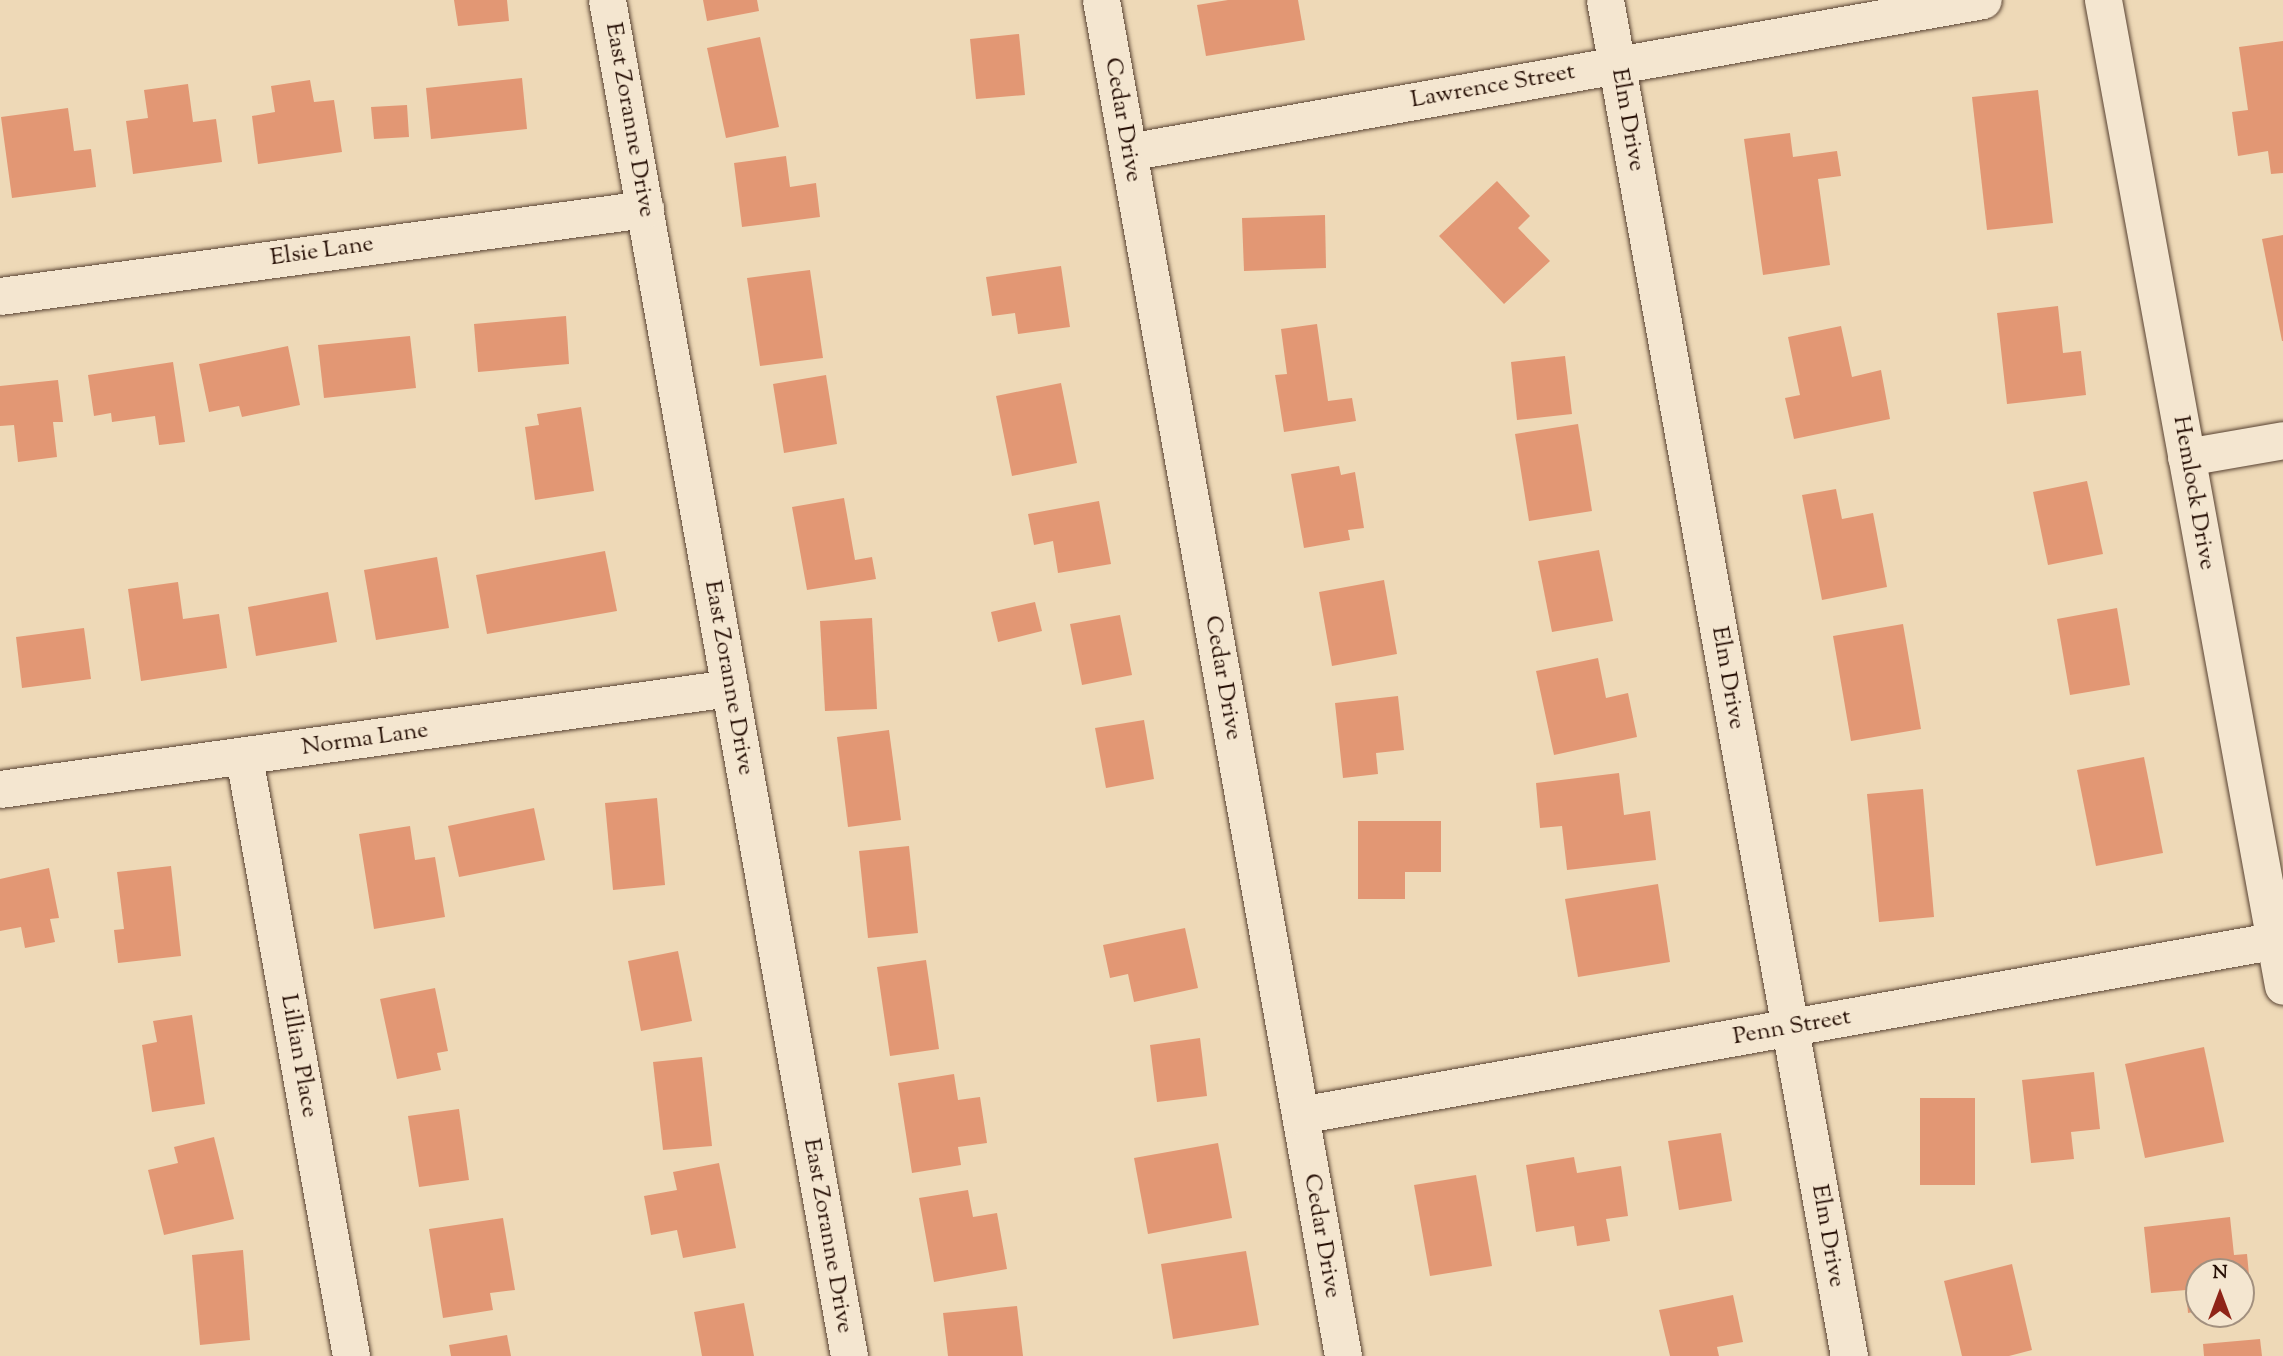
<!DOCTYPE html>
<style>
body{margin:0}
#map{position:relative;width:2283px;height:1356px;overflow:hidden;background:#eed9b7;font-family:"Sorts Mill Goudy",serif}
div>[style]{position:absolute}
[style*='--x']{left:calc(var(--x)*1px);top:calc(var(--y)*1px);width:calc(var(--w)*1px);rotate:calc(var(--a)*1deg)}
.building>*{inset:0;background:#e29774}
.roads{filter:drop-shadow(0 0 2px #584232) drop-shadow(0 0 2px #584232)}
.minor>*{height:37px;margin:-18.5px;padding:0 18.5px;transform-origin:18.5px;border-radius:18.5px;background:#f4e6d0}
span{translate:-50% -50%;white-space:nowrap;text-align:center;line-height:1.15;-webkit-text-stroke:5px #f4e6d0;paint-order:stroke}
.street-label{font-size:24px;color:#260f05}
.north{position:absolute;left:2185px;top:1258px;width:70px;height:70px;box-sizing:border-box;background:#f4e6d0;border:2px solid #a2907f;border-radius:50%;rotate:0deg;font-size:19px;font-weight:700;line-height:28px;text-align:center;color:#260f05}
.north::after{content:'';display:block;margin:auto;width:24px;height:32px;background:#8f2418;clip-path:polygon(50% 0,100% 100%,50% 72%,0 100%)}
</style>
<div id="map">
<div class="building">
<i style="clip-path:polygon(454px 0,507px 0,509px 21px,458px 26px)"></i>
<i style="clip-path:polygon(703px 0,757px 0,759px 11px,707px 21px)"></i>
<i style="clip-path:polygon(1228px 0,1298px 0,1305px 40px,1206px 56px,1197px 5px)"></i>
<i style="clip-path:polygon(1019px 34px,1025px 95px,976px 99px,970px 39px)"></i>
<i style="clip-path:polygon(760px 37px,779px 127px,726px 138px,707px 48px)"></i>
<i style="clip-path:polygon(2283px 41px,2283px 173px,2271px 174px,2268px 151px,2238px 156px,2232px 112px,2248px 110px,2239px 47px)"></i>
<i style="clip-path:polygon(522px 78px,527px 129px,431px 139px,426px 88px)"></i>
<i style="clip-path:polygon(310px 80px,314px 102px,334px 100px,342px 152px,258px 164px,252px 116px,275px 112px,271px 86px)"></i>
<i style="clip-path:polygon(188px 84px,193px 122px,216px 119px,222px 162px,133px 174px,126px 121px,148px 118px,144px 90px)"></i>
<i style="clip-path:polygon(2038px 90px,2053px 223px,1987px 230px,1972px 97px)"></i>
<i style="clip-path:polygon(407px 105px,409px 137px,374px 139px,371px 107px)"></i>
<i style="clip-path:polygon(68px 108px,74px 151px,91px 149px,96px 187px,12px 198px,1px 117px)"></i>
<i style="clip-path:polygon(1790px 133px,1793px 157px,1837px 151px,1841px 176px,1818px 179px,1830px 265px,1763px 275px,1744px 139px)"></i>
<i style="clip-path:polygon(786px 156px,790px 187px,816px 183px,820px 217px,742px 227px,734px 163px)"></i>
<i style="clip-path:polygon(1497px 181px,1530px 216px,1518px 228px,1550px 261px,1504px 304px,1439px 236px)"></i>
<i style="clip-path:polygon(1325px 215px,1326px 268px,1244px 271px,1242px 218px)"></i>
<i style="clip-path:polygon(2283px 235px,2283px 341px,2282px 341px,2262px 239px)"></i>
<i style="clip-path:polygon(1061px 266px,1070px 327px,1018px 334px,1015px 313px,992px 316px,986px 277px)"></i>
<i style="clip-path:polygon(810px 270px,823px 358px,760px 366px,747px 278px)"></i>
<i style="clip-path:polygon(2058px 306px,2063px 353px,2081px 351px,2086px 395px,2007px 404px,1997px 313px)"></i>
<i style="clip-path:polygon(566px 316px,569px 364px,478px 372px,474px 324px)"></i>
<i style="clip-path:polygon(1317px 324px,1328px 401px,1352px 398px,1356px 421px,1284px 432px,1275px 375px,1287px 374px,1281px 329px)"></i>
<i style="clip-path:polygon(1841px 326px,1852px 377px,1881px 370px,1890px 419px,1794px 439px,1785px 398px,1800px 395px,1788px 337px)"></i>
<i style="clip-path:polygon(410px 336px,416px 388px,324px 398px,318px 345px)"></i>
<i style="clip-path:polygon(288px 346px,300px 405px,242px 417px,239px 406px,209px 412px,199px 364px)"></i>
<i style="clip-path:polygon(1565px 356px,1572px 414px,1517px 420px,1511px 362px)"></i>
<i style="clip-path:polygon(173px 362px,185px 442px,159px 445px,155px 416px,112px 422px,111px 413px,94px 416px,88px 375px)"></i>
<i style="clip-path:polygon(826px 375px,837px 444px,784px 453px,773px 384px)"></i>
<i style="clip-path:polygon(58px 380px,63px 422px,53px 422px,57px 457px,18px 462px,14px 425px,0 426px,0 386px)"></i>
<i style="clip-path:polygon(1061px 383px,1077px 463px,1012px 476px,996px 396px)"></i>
<i style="clip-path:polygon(581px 407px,594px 491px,535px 500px,525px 427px,539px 425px,537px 414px)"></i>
<i style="clip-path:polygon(1578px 424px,1592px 511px,1529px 521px,1515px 434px)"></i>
<i style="clip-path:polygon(1339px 466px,1341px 475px,1355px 472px,1364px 528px,1348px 530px,1350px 540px,1304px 548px,1291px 474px)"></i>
<i style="clip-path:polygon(2087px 481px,2103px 554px,2048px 565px,2033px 492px)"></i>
<i style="clip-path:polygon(1836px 489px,1842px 519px,1873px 513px,1887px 587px,1822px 600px,1802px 495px)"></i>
<i style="clip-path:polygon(844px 498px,855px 560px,872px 557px,876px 579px,807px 590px,792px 507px)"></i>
<i style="clip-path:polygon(1099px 501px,1111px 564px,1058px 573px,1053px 541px,1034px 545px,1028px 514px)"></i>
<i style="clip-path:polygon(1599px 550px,1613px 621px,1552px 632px,1538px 561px)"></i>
<i style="clip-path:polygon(605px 551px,617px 611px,487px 634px,476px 575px)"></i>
<i style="clip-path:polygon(437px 557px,449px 628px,376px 640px,364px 570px)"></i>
<i style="clip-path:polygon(1384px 580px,1397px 654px,1332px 666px,1319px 592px)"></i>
<i style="clip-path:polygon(178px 582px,183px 619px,219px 614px,227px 668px,141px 681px,128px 589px)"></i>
<i style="clip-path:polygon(328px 592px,337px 642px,256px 656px,248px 607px)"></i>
<i style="clip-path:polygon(1035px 602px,1042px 631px,998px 642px,991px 612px)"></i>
<i style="clip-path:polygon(2117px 608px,2130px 685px,2070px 695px,2057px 619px)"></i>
<i style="clip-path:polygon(1120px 615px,1132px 675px,1082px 685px,1070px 624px)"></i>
<i style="clip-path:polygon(872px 618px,877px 709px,825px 711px,820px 621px)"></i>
<i style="clip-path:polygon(1903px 624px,1921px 729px,1851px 741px,1833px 636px)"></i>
<i style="clip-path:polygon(84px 628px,91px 679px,22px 688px,16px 637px)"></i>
<i style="clip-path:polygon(1598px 658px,1606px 698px,1628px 693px,1637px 737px,1554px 755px,1536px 671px)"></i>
<i style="clip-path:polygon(1398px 696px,1404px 750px,1376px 753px,1378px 774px,1343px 778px,1335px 703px)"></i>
<i style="clip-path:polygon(1144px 720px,1154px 779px,1106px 788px,1095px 728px)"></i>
<i style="clip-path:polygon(889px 730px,901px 820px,848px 827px,837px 737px)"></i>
<i style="clip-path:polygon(2144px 757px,2163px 853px,2096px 866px,2077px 770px)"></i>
<i style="clip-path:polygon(1619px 773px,1624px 815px,1650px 811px,1656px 860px,1567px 870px,1562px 826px,1540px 828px,1536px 783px)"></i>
<i style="clip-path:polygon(1923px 789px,1934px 917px,1879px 922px,1867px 794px)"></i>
<i style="clip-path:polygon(657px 798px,665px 885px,613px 890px,605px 803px)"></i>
<i style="clip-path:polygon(534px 808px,545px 860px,459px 877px,448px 826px)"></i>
<i style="clip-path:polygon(1358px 821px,1441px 821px,1441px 872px,1405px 872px,1405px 899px,1358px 899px)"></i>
<i style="clip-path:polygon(410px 826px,415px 860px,435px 857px,445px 917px,374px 929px,359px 834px)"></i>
<i style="clip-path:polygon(909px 846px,918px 933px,868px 938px,859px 851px)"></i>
<i style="clip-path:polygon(171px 866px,181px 956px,118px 963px,114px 930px,124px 929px,117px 872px)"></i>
<i style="clip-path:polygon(49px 868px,59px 918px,50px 919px,55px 942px,25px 948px,21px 927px,0 931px,0 879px)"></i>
<i style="clip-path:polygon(1658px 884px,1670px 962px,1578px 977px,1565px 899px)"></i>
<i style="clip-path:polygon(1185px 928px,1198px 988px,1134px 1002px,1128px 974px,1110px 978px,1103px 945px)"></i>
<i style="clip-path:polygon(678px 951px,692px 1021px,641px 1031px,628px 961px)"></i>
<i style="clip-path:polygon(926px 960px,939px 1049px,890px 1056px,877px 967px)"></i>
<i style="clip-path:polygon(435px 988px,448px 1051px,437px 1053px,441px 1070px,397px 1079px,380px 999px)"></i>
<i style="clip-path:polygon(192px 1015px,205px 1104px,152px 1112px,142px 1045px,157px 1042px,153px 1021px)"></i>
<i style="clip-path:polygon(1200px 1038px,1207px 1096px,1157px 1102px,1150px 1045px)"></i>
<i style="clip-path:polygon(2204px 1047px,2224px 1142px,2145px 1158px,2125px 1064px)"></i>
<i style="clip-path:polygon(702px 1057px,712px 1146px,663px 1150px,653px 1062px)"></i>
<i style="clip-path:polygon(2094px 1072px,2100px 1129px,2071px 1132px,2074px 1159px,2031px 1163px,2022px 1080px)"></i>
<i style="clip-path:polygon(954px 1074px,958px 1100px,980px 1097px,987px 1143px,958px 1147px,961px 1165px,912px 1173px,898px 1083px)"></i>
<i style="clip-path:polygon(1920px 1098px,1975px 1098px,1975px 1185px,1920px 1185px)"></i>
<i style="clip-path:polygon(459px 1109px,469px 1180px,419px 1187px,408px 1116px)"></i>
<i style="clip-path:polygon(1721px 1133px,1732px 1201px,1679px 1210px,1668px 1141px)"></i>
<i style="clip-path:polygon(214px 1137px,234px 1219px,164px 1235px,148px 1170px,178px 1163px,174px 1147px)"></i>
<i style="clip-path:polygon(1218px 1143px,1232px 1218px,1148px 1234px,1134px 1158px)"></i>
<i style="clip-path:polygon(1574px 1157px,1577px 1173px,1621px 1166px,1628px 1216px,1606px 1219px,1610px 1241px,1577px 1246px,1574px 1226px,1536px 1232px,1526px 1165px)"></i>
<i style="clip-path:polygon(719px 1163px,736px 1248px,683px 1258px,677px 1230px,651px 1235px,644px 1196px,677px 1190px,673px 1172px)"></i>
<i style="clip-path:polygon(1476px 1175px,1492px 1266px,1430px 1276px,1414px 1185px)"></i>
<i style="clip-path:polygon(968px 1190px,973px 1217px,997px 1213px,1007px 1269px,934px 1282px,919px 1198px)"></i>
<i style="clip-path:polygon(2230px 1217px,2234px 1255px,2247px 1254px,2252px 1306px,2241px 1307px,2241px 1272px,2199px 1272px,2199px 1311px,2188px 1313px,2186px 1290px,2151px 1293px,2144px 1227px)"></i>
<i style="clip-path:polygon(503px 1218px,515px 1290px,490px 1293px,493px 1310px,443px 1318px,429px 1229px)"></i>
<i style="clip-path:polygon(243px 1250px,250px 1340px,200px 1345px,192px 1255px)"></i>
<i style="clip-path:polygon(1246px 1251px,1259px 1325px,1173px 1339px,1161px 1264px)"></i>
<i style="clip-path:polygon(2012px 1264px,2032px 1350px,2009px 1356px,1962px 1356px,1944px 1281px)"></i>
<i style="clip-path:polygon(1733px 1295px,1743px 1342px,1717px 1347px,1719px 1356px,1670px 1356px,1659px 1310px)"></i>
<i style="clip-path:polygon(744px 1303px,754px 1356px,702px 1356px,694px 1312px)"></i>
<i style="clip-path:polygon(1017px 1306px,1023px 1356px,948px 1356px,943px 1313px)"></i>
<i style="clip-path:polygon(507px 1335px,511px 1356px,451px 1356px,449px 1345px)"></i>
<i style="clip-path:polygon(2260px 1339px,2262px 1356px,2204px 1356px,2203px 1344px)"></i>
</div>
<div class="roads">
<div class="minor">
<i style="--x:607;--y:0;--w:1377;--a:79.88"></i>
<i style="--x:1101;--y:0;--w:1377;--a:79.88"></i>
<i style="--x:1605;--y:0;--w:1378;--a:79.8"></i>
<i style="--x:2103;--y:0;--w:1002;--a:79.65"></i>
<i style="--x:1128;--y:152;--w:868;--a:-10.08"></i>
<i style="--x:0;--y:296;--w:651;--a:-7.68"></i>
<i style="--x:2186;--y:457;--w:98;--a:-9.9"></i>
<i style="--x:244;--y:757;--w:608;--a:79.87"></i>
<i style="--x:0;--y:789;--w:737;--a:-7.88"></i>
<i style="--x:1300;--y:1115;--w:999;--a:-10.15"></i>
</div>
</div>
<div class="street-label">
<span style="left:1493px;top:87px;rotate:-10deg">Lawrence Street</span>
<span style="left:629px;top:120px;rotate:80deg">East Zoranne Drive</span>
<span style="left:1122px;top:120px;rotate:80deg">Cedar Drive</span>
<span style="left:1627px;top:120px;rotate:80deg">Elm Drive</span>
<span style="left:322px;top:252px;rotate:-8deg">Elsie Lane</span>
<span style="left:2193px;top:493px;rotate:80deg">Hemlock Drive</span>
<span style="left:728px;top:678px;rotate:80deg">East Zoranne Drive</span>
<span style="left:1222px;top:678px;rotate:80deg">Cedar Drive</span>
<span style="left:1727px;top:678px;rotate:80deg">Elm Drive</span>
<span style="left:365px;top:740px;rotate:-8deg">Norma Lane</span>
<span style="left:1792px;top:1028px;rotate:-10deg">Penn Street</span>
<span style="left:298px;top:1056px;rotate:80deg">Lillian Place</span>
<span style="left:827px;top:1236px;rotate:80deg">East Zoranne Drive</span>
<span style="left:1321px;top:1236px;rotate:80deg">Cedar Drive</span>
<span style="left:1827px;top:1236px;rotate:80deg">Elm Drive</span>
</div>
<div class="north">N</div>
</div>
